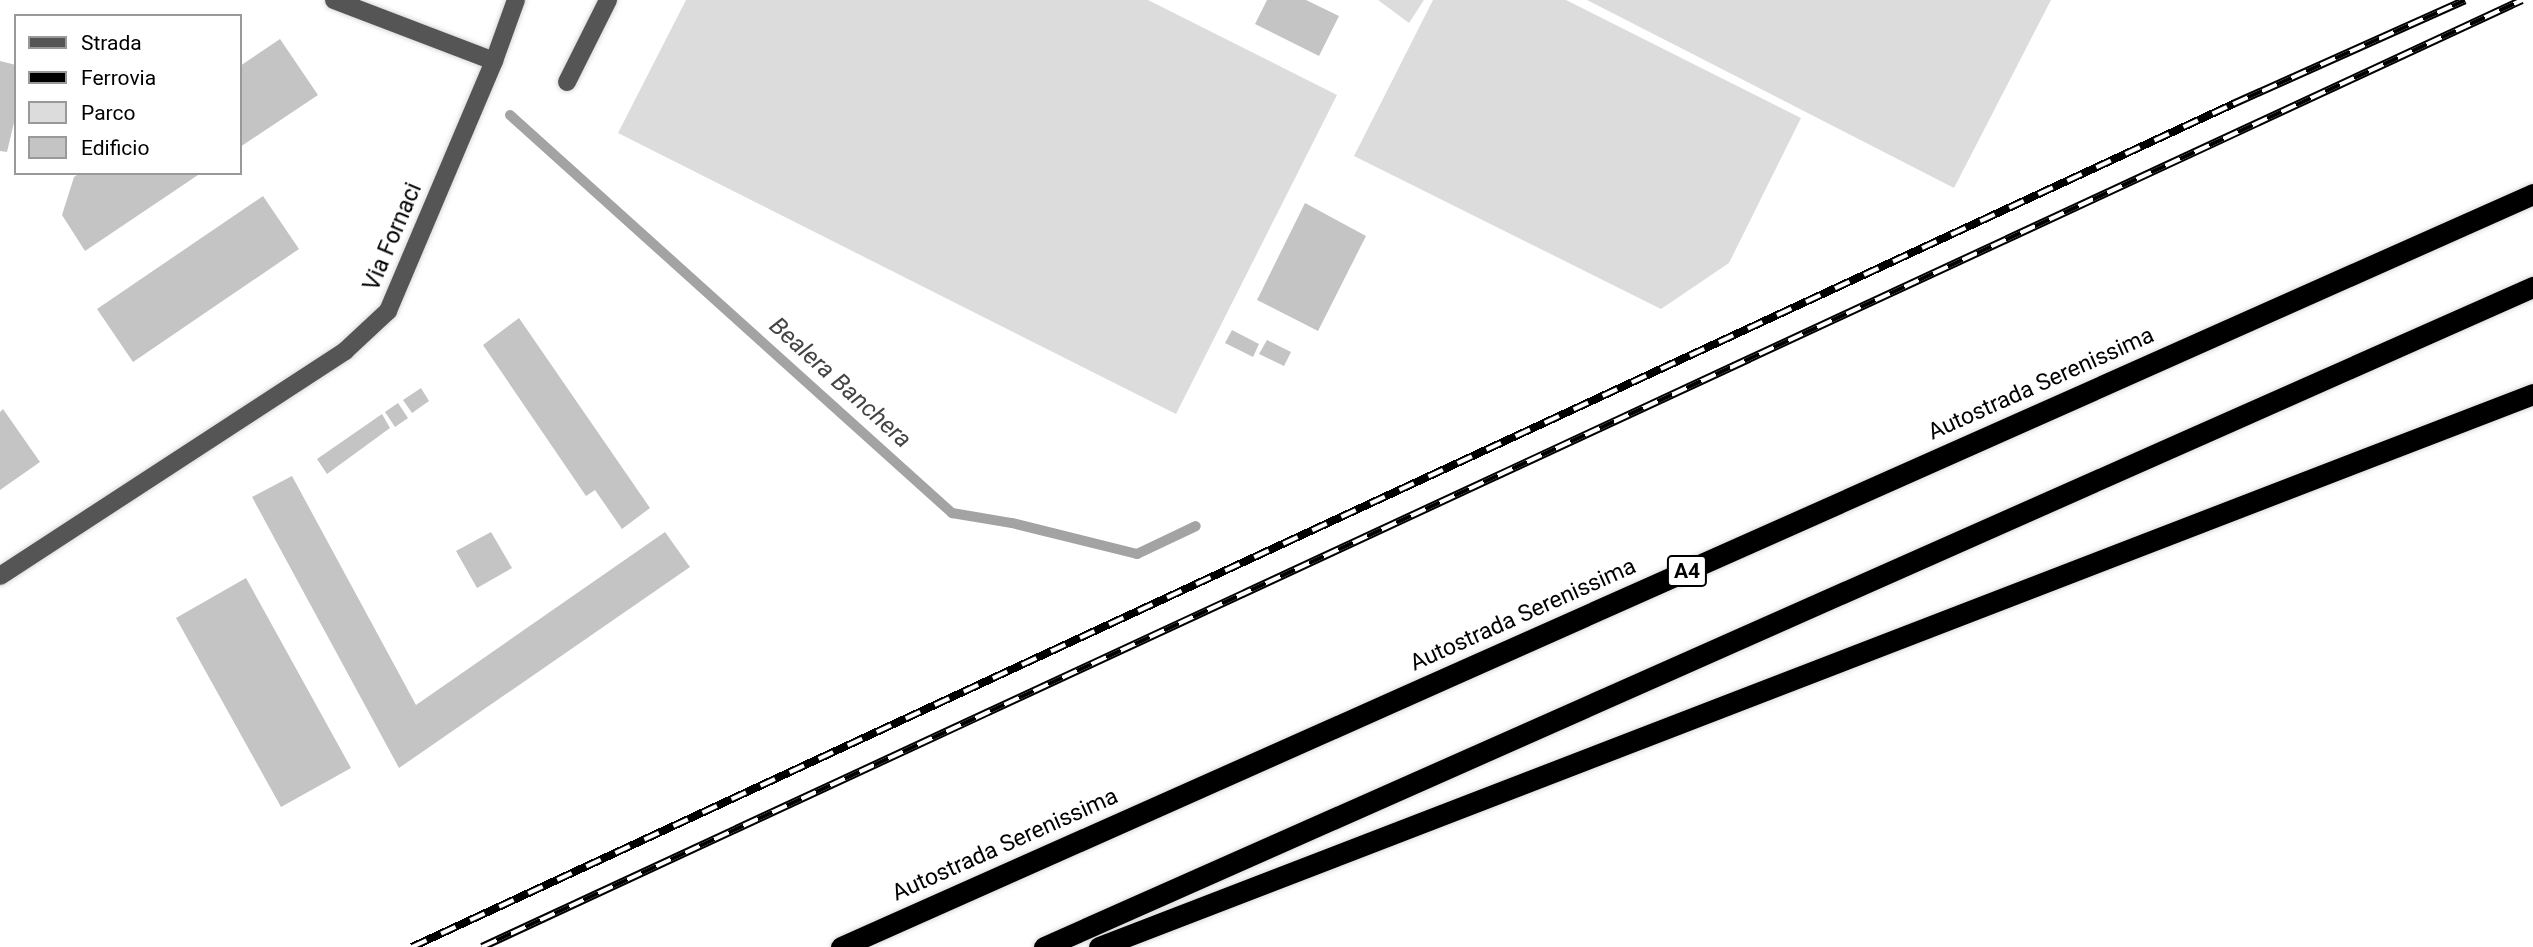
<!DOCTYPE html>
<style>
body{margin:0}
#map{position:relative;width:2533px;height:947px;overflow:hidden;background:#fff;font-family:Roboto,sans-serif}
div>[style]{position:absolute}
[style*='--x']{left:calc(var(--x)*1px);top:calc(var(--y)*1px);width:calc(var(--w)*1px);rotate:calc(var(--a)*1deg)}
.green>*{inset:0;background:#dcdcdc}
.stream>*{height:10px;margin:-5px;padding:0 5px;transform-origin:5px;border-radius:5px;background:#a3a3a3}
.building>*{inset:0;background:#c4c4c4}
.roads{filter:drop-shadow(0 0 2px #dbdbdb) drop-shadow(0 0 2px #dbdbdb)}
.minor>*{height:18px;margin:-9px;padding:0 9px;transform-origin:9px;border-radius:9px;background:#555}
.highway>*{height:21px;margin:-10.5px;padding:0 10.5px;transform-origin:10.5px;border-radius:10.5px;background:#000}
.rail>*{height:8px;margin-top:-4px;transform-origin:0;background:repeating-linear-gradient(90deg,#fff 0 16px,#000 0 32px);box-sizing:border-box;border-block:2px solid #000}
span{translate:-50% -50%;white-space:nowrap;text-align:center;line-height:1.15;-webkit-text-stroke:5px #fff;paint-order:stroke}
.shield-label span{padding:2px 5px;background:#fff;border:2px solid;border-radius:5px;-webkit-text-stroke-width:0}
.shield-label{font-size:21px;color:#000;font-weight:700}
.street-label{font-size:23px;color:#000}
.water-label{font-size:24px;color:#444;font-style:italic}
.legend{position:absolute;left:14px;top:14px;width:228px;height:161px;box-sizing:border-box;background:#fff;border:2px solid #999;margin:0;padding:9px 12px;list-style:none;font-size:21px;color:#000}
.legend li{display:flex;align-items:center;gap:14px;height:35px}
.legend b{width:35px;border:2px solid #999}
</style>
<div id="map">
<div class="green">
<i style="clip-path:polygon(686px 0,1148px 0,1337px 95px,1176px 414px,618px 133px)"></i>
<i style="clip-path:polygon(1378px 0,1424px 0,1409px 23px)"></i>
<i style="clip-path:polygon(1433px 0,1566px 0,1801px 118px,1729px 263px,1661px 309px,1354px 156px)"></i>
<i style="clip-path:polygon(1587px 0,2051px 0,1954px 188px)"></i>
</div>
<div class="stream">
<i style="--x:510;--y:115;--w:595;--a:42"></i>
<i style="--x:952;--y:513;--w:61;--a:9.5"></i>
<i style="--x:1012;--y:523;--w:129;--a:13.9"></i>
<i style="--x:1137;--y:554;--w:65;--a:-25.4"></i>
</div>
<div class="building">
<i style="clip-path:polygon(1267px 0,1306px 0,1339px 16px,1319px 56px,1255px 24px)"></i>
<i style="clip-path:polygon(280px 39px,318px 95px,240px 147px,240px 66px)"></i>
<i style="clip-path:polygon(0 61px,16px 65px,16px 114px,7px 152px,0 151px)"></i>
<i style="clip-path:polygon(80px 173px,201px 173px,85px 251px,62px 215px,74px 177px)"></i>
<i style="clip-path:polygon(263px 196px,299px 249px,133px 362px,97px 309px)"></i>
<i style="clip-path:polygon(1305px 203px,1366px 236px,1318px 331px,1257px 300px)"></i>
<i style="clip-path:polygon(519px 318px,650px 508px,622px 529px,595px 490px,586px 496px,483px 345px)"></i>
<i style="clip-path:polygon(1232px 330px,1259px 344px,1253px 357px,1225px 343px)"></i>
<i style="clip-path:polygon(1267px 340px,1291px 352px,1284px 366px,1259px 354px)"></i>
<i style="clip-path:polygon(421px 388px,429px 401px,412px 413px,403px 400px)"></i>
<i style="clip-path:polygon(398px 403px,408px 418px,395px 427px,385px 412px)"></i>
<i style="clip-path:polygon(3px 409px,40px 462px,0 490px,0 412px)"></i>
<i style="clip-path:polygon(382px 414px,390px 428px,327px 474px,317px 459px)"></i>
<i style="clip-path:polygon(292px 476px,416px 705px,665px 532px,690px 567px,399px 768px,252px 497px)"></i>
<i style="clip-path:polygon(491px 532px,512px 568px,477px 588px,456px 551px)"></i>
<i style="clip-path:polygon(246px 578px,351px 768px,281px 807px,176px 618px)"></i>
</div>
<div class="roads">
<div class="minor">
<i style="--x:334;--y:0;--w:171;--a:20.9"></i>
<i style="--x:567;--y:82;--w:92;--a:-63.4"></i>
<i style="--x:0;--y:576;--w:412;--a:-33.1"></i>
<i style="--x:345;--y:351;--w:59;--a:-42.9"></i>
<i style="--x:388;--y:311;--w:272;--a:-67"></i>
<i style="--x:494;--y:61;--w:65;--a:-70.2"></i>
</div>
<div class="highway">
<i style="--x:841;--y:947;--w:1852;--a:-23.99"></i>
<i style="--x:1044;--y:947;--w:1629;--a:-23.91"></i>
<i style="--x:1099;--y:947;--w:1537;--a:-21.09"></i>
</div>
</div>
<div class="rail">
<i style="--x:412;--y:947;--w:2007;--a:-24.84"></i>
<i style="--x:2233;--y:104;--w:254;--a:-24.1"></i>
<i style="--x:482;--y:947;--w:2249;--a:-24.9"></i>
</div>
<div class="shield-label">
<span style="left:1687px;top:571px">A4</span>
</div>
<div class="street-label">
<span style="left:393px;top:237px;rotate:-67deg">Via Fornaci</span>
<span style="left:2041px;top:384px;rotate:-24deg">Autostrada Serenissima</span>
<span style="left:1523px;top:615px;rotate:-24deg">Autostrada Serenissima</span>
<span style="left:1005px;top:845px;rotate:-24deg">Autostrada Serenissima</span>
</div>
<div class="water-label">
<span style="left:840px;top:383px;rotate:42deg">Bealera Banchera</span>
</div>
<ul class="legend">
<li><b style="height:9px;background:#555"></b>Strada</li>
<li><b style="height:9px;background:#000"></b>Ferrovia</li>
<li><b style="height:19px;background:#dcdcdc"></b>Parco</li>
<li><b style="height:19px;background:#c4c4c4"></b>Edificio</li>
</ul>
</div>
